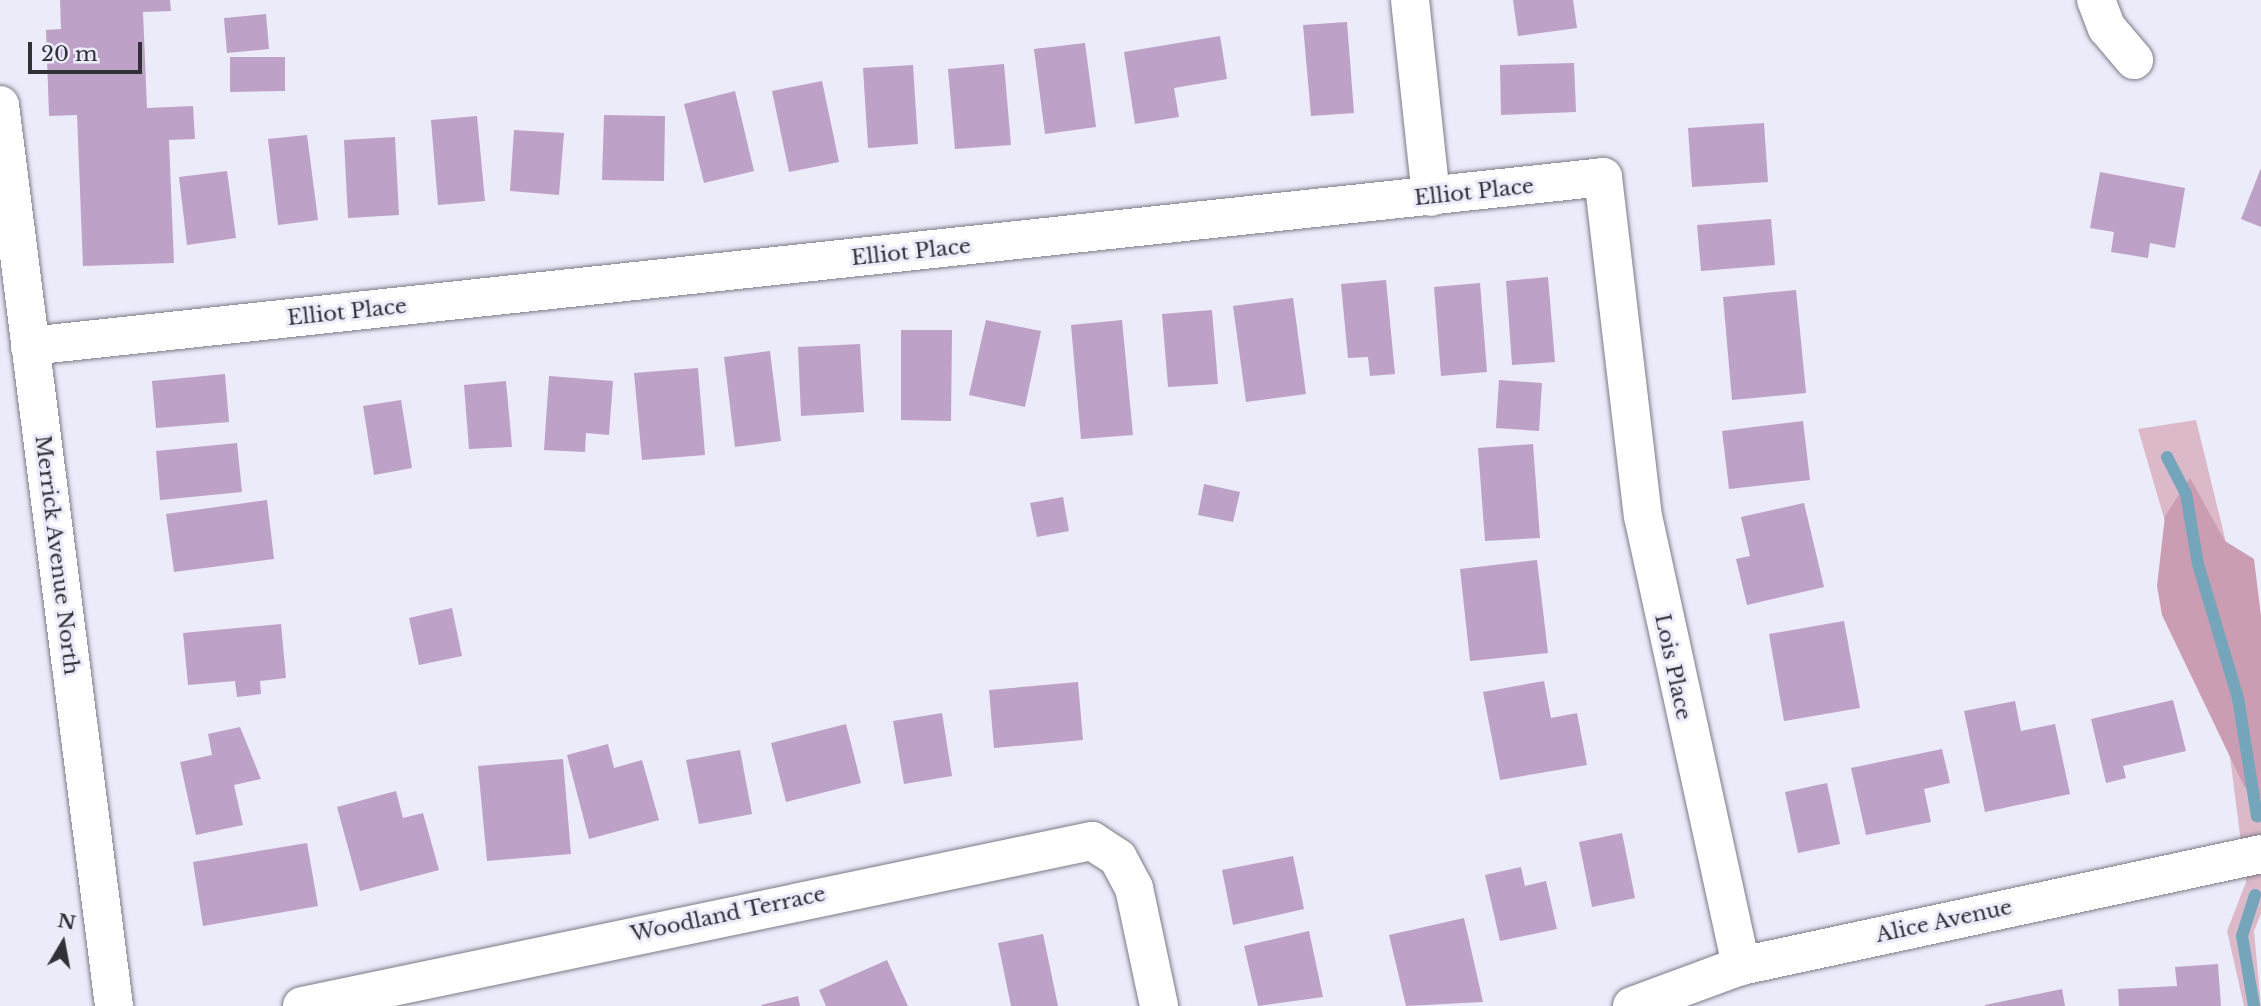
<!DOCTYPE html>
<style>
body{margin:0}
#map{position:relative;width:2261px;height:1006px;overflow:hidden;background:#ecebfa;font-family:"Libre Baskerville",serif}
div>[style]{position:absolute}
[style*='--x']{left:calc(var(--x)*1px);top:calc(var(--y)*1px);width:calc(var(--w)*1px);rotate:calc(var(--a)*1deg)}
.green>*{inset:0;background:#dbb9c8}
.forest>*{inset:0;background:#ca9db2}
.stream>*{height:12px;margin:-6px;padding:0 6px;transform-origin:6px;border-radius:6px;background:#74a5ba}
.building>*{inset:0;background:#bda1c6}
.roads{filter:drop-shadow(0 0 2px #7b7b88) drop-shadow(0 0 2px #7b7b88)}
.minor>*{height:38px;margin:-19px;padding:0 19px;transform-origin:19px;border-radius:19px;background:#fff}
.secondary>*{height:38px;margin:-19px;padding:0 19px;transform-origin:19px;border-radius:19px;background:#fff}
span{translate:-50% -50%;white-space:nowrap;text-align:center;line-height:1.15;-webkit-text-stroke:6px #ecebfa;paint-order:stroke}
.street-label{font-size:21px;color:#303036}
.north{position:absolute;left:28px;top:908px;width:70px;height:70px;-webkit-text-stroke:5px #ecebfa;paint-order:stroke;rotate:10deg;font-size:19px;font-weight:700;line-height:28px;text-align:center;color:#303036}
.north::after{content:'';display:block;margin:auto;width:24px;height:32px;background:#303036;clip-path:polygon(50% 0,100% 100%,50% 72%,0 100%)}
.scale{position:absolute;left:28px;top:42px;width:114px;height:32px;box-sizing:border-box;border:4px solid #303036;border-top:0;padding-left:9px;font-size:21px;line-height:24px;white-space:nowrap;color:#303036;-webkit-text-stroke:5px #ecebfa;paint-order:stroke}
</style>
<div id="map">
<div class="green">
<i style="clip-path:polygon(2196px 420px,2261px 685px,2261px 914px,2254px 931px,2261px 1006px,2244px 1006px,2227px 931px,2246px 882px,2227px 733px,2138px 429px)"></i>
</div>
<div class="forest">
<i style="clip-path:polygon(2190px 478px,2225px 541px,2254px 559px,2261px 616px,2261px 799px,2244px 786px,2162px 615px,2157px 586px,2165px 516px)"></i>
</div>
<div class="stream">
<i style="--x:2167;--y:457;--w:42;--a:62.8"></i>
<i style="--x:2186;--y:494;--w:71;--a:80.3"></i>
<i style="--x:2198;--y:564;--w:140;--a:73.4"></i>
<i style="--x:2238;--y:698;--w:120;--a:80.9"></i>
<i style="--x:2254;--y:1006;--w:71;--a:-99.7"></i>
<i style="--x:2242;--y:936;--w:43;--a:-72.4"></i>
</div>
<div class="building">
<i style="clip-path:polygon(60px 0,170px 0,171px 11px,143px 12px,147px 108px,193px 106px,195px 139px,169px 140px,174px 263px,83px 266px,77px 115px,49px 116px,46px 30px,61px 29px)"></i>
<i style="clip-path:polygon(1513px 0,1573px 0,1577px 28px,1518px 36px)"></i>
<i style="clip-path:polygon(266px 14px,269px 49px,227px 53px,224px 18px)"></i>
<i style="clip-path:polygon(1347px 22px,1354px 113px,1311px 116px,1303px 25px)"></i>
<i style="clip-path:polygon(1220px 36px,1227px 79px,1174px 88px,1179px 117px,1135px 124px,1124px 52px)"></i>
<i style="clip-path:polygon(1085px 43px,1096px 127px,1045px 134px,1034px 49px)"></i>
<i style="clip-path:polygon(230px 57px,285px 57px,285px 91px,230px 92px)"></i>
<i style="clip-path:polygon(1574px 63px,1576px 112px,1501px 115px,1500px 65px)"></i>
<i style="clip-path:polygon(1004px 64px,1011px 145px,955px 149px,948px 69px)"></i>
<i style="clip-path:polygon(913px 65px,918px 144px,868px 148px,863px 68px)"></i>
<i style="clip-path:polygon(822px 81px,839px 162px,789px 172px,772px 91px)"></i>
<i style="clip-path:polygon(735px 91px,754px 171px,704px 183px,684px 104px)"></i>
<i style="clip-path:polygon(604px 115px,665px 116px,664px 181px,602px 180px)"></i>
<i style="clip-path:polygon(477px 116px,485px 201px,438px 205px,431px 120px)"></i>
<i style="clip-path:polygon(1764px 123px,1768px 182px,1692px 187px,1688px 128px)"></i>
<i style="clip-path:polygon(514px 130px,564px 133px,559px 195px,510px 191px)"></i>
<i style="clip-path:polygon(307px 135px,318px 220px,278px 225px,268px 139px)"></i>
<i style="clip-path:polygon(395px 137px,399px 215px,348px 218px,344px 140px)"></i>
<i style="clip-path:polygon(2261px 168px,2261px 227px,2241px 219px)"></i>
<i style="clip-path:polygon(227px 171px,236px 238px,187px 245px,179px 177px)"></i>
<i style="clip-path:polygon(2100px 172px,2185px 188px,2175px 248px,2150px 243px,2148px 258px,2111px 252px,2114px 232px,2090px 228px)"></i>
<i style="clip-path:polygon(1771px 219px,1775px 265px,1701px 271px,1697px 225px)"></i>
<i style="clip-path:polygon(1548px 277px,1555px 362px,1512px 365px,1506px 281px)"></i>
<i style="clip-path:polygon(1386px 280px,1395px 374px,1370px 376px,1368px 357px,1348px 358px,1341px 284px)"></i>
<i style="clip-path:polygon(1480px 283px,1487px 372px,1441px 376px,1434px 287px)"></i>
<i style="clip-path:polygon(1796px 290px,1806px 393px,1732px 400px,1723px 297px)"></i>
<i style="clip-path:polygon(1293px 298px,1306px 394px,1246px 402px,1233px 306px)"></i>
<i style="clip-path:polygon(1212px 310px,1218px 384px,1168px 387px,1162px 314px)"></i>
<i style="clip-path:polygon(986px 320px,1041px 331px,1025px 407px,969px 395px)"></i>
<i style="clip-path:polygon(1122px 320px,1133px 435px,1081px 439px,1071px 325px)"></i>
<i style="clip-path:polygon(901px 330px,952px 330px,951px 421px,901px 420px)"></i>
<i style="clip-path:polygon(860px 344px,864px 412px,801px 416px,798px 347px)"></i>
<i style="clip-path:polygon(770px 351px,781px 441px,735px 447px,724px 357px)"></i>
<i style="clip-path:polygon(698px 368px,705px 455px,642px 460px,634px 373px)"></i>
<i style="clip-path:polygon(225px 374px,229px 422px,156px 428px,152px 381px)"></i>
<i style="clip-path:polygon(549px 376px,613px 381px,609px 435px,586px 433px,585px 452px,544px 450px)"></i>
<i style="clip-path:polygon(1499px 380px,1542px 383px,1539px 431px,1496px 428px)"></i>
<i style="clip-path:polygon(506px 381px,512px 447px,469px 449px,464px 385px)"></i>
<i style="clip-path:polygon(401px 400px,412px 468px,374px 475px,363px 406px)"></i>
<i style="clip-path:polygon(1803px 421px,1810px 480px,1729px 489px,1722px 431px)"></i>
<i style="clip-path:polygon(237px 443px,242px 492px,160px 500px,156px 451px)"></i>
<i style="clip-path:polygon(1533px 444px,1540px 538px,1485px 541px,1478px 448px)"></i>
<i style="clip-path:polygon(1204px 484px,1240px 492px,1233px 522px,1198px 515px)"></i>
<i style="clip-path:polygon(1063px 497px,1069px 531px,1037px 537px,1030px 503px)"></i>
<i style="clip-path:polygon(267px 500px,274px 559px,174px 572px,166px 514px)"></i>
<i style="clip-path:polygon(1804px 503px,1824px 587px,1747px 605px,1736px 559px,1750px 556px,1741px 517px)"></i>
<i style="clip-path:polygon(1537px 560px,1548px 653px,1470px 661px,1460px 569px)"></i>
<i style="clip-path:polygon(452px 608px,462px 656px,419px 665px,409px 618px)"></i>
<i style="clip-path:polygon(1844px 621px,1860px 708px,1784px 721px,1769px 634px)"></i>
<i style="clip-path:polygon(281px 624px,286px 678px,260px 681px,261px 694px,237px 697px,235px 681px,188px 685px,183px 633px)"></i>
<i style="clip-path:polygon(1544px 681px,1551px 718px,1577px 713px,1587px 765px,1500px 780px,1483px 692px)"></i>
<i style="clip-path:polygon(1078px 682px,1083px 740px,994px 748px,989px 690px)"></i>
<i style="clip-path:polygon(2173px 700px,2186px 751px,2123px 766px,2126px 778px,2106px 783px,2091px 719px)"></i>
<i style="clip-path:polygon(2015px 701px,2021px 731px,2055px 724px,2070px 794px,1985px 812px,1964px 711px)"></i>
<i style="clip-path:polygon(942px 713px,952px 776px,904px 784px,893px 721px)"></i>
<i style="clip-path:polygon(846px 724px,861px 783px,786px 802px,771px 743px)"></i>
<i style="clip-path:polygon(240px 727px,261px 779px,234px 785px,243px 825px,196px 835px,180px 762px,212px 755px,208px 734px)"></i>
<i style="clip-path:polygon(608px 744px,614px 768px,642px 760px,659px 820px,589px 839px,567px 755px)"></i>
<i style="clip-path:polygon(1942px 749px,1950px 783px,1924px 789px,1931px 822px,1866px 835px,1851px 768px)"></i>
<i style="clip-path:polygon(740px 750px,752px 814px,699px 824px,686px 760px)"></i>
<i style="clip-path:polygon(563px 759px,571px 854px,487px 861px,478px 766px)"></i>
<i style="clip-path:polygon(1827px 783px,1840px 844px,1798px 853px,1785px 792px)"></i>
<i style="clip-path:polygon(396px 791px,403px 818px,423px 813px,439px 870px,360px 891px,337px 807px)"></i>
<i style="clip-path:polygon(1622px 833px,1635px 898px,1592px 907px,1579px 842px)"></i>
<i style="clip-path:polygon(307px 843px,318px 906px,203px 926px,193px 862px)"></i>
<i style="clip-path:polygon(1293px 856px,1304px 909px,1233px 925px,1222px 870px)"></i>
<i style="clip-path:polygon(1521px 867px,1525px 886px,1546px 881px,1557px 929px,1500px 941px,1485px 875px)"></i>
<i style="clip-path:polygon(1464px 918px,1483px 1002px,1406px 1006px,1389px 935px)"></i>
<i style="clip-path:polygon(1309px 931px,1323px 997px,1258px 1006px,1244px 946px)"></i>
<i style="clip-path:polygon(1043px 934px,1058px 1006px,1011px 1006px,998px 943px)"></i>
<i style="clip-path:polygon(887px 960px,908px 1006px,826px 1006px,819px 990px)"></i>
<i style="clip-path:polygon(2218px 964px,2221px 1006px,2119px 1006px,2118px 989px,2177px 986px,2175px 967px)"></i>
<i style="clip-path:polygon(2062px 989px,2065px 1006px,1985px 1006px,1985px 1005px)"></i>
<i style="clip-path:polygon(798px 996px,800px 1006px,762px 1006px,761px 1005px)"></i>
</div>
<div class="roads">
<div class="minor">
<i style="--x:1410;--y:0;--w:198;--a:83.9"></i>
<i style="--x:2096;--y:0;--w:30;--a:69"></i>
<i style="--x:2107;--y:28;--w:42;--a:49.8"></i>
<i style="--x:30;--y:346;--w:1582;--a:-6.13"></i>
<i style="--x:1603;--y:177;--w:341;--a:83.3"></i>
<i style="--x:1643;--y:516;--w:461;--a:77.7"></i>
<i style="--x:302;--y:1006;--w:807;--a:-11.8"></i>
<i style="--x:1092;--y:841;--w:31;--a:33"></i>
<i style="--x:1118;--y:858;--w:34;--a:62"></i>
<i style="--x:1134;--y:888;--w:121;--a:78"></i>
<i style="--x:1632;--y:1006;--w:116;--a:-20.2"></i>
<i style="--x:1741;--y:966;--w:532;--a:-12.15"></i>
</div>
<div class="secondary">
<i style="--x:0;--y:105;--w:908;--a:82.79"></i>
</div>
</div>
<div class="street-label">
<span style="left:1474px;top:192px;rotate:-6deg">Elliot Place</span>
<span style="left:911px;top:252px;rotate:-6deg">Elliot Place</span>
<span style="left:347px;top:312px;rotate:-6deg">Elliot Place</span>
<span style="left:57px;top:555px;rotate:83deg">Merrick Avenue North</span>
<span style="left:1673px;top:667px;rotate:78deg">Lois Place</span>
<span style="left:728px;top:914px;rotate:-12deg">Woodland Terrace</span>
<span style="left:1944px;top:921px;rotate:-12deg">Alice Avenue</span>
</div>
<div class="north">N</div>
<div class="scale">20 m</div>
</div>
